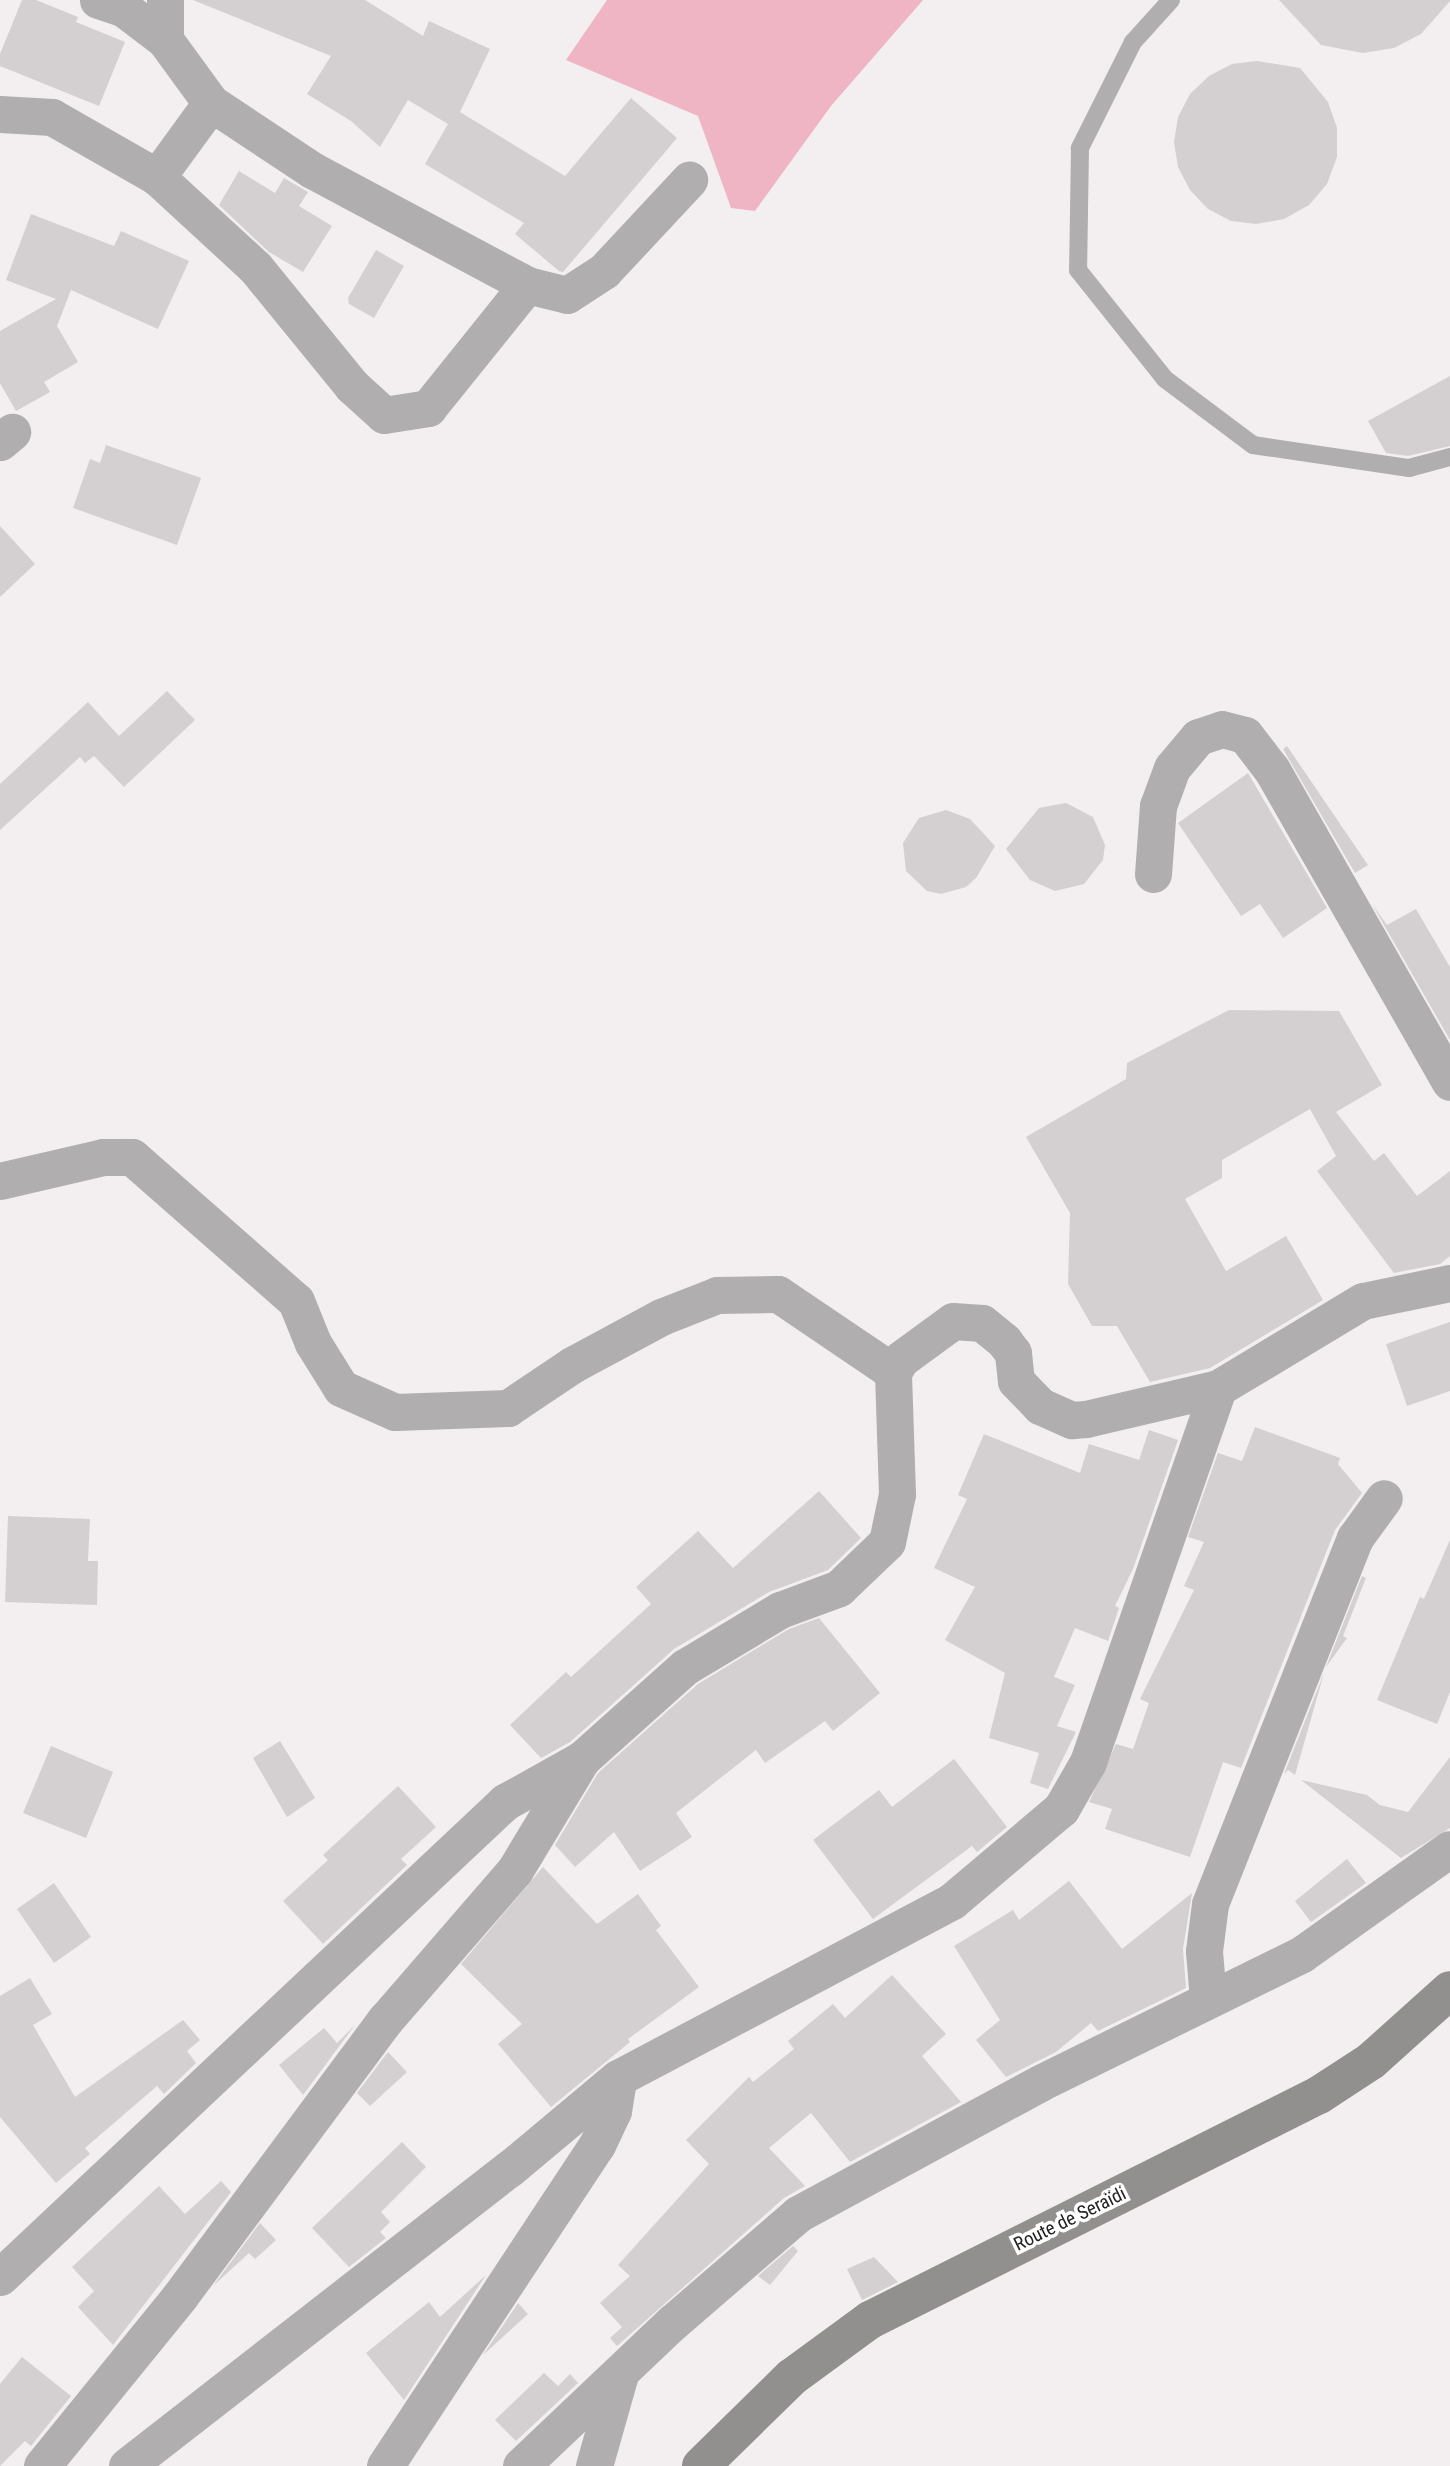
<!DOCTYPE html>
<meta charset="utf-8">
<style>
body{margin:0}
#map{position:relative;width:1450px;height:2466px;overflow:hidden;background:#f3eeef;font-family:"Roboto Condensed",sans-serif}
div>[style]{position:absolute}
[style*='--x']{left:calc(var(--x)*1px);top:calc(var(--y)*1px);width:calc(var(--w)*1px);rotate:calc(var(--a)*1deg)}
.green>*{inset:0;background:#f0b5c5}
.building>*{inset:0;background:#d4cfd0}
.lane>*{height:18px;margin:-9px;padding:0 9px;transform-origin:9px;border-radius:9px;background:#b0aeaf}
.street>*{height:37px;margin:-18.5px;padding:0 18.5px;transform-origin:18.5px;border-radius:18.5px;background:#b0aeaf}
.secondary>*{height:38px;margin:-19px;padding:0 19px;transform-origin:19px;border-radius:19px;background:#928f8f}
span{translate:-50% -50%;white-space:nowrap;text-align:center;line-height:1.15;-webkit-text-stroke:7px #fff;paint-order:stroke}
.street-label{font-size:19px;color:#232121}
</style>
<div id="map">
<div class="green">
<i style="clip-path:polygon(607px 0,923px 0,831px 106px,755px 211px,731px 208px,698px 116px,566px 60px)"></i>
</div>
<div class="building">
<i style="clip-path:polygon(22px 0,36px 0,78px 17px,76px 22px,125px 42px,99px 106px,0 66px,0 54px)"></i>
<i style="clip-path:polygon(193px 0,365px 0,423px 36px,429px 21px,490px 49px,460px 112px,565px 176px,631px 98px,677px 138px,563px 272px,559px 271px,515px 234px,524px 223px,425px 164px,448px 124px,408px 100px,380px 147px,351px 121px,307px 94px,331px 56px)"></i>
<i style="clip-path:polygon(1279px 0,1450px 0,1450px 1px,1421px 34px,1394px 48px,1363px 53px,1321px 45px)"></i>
<i style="clip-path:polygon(1257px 61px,1300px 68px,1328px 102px,1337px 128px,1337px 157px,1327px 184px,1309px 205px,1284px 219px,1256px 224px,1231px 221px,1208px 209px,1190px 190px,1178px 167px,1174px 142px,1178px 117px,1190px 94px,1209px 76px,1232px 64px)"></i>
<i style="clip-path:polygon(239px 171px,275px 193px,284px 178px,308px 192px,299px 206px,332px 226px,303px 272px,269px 252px,219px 205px)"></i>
<i style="clip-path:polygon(31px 214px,114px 246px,121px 231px,189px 261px,158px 329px,71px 290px,57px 326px,78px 362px,44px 382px,50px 392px,16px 411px,0 383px,0 331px,56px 299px,6px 280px)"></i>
<i style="clip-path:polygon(376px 250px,404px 266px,374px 318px,349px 304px,348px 298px)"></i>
<i style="clip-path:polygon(1450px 376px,1450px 446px,1408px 456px,1386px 453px,1368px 421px)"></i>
<i style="clip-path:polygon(106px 445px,201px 478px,177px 545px,73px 508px,90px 459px,100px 463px)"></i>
<i style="clip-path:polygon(0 526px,35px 564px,0 597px)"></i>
<i style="clip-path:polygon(167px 691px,195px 720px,124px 787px,94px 756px,85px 763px,80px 757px,0 830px,0 784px,88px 702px,119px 736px)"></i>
<i style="clip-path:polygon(1287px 746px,1368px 865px,1355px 873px,1283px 749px)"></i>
<i style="clip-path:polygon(1248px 773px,1327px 908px,1283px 938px,1260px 904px,1241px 916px,1178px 823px)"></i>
<i style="clip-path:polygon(1066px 803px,1093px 817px,1105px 845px,1103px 860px,1084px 884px,1055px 891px,1030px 880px,1006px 849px,1039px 808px)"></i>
<i style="clip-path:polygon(946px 810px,970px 819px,995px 846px,976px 878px,966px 887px,941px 894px,927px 891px,906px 871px,903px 843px,919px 818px)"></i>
<i style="clip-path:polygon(1372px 904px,1387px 925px,1416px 909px,1450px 967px,1450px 1040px)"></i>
<i style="clip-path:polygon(1229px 1010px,1339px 1011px,1382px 1085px,1336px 1112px,1374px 1161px,1384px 1153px,1417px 1196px,1450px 1171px,1450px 1256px,1440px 1264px,1394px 1273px,1317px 1171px,1336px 1156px,1310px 1109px,1222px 1160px,1222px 1178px,1185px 1199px,1226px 1271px,1286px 1236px,1323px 1300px,1210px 1368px,1150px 1382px,1117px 1326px,1092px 1326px,1068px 1284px,1070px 1213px,1026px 1137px,1126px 1079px,1127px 1063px)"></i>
<i style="clip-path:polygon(1450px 1322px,1450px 1391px,1407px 1406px,1386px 1344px)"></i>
<i style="clip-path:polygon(1255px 1427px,1340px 1458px,1338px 1464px,1362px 1493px,1335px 1530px,1241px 1768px,1223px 1762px,1190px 1857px,1105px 1829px,1112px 1809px,1089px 1802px,1116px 1744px,1133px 1749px,1149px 1703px,1140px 1699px,1194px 1590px,1184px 1586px,1204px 1542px,1188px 1537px,1218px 1453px,1242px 1461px)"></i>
<i style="clip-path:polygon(1149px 1430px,1178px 1440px,1133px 1569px,1115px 1606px,1119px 1608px,1108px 1641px,1075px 1628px,1054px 1677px,1075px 1685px,1057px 1726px,1076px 1732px,1048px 1789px,1030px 1783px,1039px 1753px,989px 1738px,1005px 1673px,945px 1640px,975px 1587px,934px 1568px,967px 1499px,958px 1495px,984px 1434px,1080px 1473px,1089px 1444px,1139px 1460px)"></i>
<i style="clip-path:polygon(819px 1491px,861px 1538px,828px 1570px,769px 1592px,674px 1649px,570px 1742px,541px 1758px,510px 1725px,566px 1672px,571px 1677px,651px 1604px,636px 1587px,698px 1531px,733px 1568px)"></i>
<i style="clip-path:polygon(8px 1516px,90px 1519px,88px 1561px,98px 1561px,97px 1605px,5px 1602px)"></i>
<i style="clip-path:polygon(1450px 1540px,1450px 1692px,1437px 1724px,1377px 1700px,1420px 1597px,1424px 1599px)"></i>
<i style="clip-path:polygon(1362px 1576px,1366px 1578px,1343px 1636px,1347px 1638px,1326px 1667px)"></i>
<i style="clip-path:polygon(819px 1618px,880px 1693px,833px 1731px,825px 1721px,765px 1763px,756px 1750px,676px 1813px,692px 1837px,640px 1871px,614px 1832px,575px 1867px,555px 1845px,598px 1773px,698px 1684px,789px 1629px)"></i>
<i style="clip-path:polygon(1324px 1673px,1295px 1775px,1288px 1770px,1284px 1774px)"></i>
<i style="clip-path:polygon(280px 1741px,315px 1798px,287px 1817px,253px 1758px)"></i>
<i style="clip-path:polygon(51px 1746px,113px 1772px,86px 1838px,23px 1813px)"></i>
<i style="clip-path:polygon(1450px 1757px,1450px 1828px,1401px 1858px,1301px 1780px,1367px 1795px,1380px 1805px,1408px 1812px)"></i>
<i style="clip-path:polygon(954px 1759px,1007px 1827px,977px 1852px,972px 1846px,873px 1919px,813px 1840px,879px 1790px,892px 1807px)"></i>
<i style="clip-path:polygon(398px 1786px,436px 1827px,401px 1859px,407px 1865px,323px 1944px,283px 1901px,328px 1860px,323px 1855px)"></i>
<i style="clip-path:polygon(1347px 1859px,1366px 1883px,1311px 1922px,1295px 1901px)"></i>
<i style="clip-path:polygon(543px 1867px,597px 1924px,638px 1894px,661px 1926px,656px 1930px,699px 1987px,628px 2039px,630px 2042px,551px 2107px,498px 2044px,522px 2024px,461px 1964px)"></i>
<i style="clip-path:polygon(1069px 1881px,1122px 1949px,1192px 1893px,1183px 1949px,1186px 1988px,1098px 2031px,1091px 2023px,1056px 2052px,1006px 2077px,976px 2040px,1000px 2020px,954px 1946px,1013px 1910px,1019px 1920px)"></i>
<i style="clip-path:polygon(54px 1883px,91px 1937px,54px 1963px,17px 1909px)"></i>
<i style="clip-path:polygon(892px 1975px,946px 2034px,922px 2056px,961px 2102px,850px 2162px,811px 2113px,769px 2148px,805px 2186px,784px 2198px,617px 2346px,610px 2338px,622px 2327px,600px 2303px,630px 2276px,618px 2265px,709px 2164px,686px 2140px,749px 2077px,753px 2082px,794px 2049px,788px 2041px,833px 2004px,845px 2018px)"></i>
<i style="clip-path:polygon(30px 1978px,52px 2014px,33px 2025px,75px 2097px,183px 2020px,200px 2040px,187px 2051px,196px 2063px,164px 2094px,157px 2086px,85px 2148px,90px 2154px,56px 2183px,0 2117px,0 1996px)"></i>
<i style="clip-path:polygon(355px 2025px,303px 2095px,279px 2065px,324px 2028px,337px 2043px)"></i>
<i style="clip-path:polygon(388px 2052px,407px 2072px,370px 2106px,357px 2093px)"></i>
<i style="clip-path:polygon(402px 2142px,426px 2167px,381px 2212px,390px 2222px,380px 2232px,386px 2238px,349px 2267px,312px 2228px)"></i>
<i style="clip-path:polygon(221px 2181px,231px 2192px,113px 2345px,78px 2307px,94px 2291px,72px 2267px,159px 2186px,185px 2214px)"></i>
<i style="clip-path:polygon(260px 2223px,276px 2240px,255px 2259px,249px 2253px,213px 2286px)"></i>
<i style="clip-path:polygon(793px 2246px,798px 2251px,770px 2285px,758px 2276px)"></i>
<i style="clip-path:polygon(874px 2257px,898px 2282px,862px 2300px,847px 2269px)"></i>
<i style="clip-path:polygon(486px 2275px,404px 2400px,366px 2353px,429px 2302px,440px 2317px)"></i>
<i style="clip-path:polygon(518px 2303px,528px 2314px,483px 2355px)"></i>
<i style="clip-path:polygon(22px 2357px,71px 2396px,31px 2446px,25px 2441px,0 2466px,0 2384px)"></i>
<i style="clip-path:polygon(544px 2373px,558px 2386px,570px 2374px,578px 2383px,516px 2441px,495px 2420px)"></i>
</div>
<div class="lane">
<i style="--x:1171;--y:0;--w:57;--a:132.1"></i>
<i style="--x:1133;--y:42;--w:119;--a:116.6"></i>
<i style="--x:1080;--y:148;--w:122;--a:90.9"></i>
<i style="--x:1078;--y:270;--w:139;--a:51.4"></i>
<i style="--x:1165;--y:379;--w:110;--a:36.9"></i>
<i style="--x:1253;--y:445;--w:158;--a:8.4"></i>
<i style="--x:1409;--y:468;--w:42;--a:-15"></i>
</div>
<div class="street">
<i style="--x:98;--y:0;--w:26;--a:18"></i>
<i style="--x:123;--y:8;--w:53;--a:37.3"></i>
<i style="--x:165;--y:40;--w:78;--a:53.9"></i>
<i style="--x:211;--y:103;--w:92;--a:126.1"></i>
<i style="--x:165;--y:40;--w:40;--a:-90"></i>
<i style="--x:211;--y:103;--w:121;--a:33.6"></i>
<i style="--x:312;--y:170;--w:244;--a:28.1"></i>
<i style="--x:0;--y:114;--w:52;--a:3.3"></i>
<i style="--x:52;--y:117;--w:121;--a:29.7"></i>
<i style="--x:157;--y:177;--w:133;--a:42.6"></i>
<i style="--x:255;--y:267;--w:154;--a:50.8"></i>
<i style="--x:352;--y:386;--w:43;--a:42.2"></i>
<i style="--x:384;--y:415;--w:45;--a:-9"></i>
<i style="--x:428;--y:408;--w:158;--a:-51.2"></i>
<i style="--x:527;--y:285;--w:41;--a:14"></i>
<i style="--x:567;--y:295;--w:44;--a:-33"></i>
<i style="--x:604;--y:271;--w:125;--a:-47"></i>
<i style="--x:0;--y:442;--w:16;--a:-40"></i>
<i style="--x:1153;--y:874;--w:68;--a:-85.8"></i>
<i style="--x:1158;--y:806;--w:40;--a:-69.8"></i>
<i style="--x:1172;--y:768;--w:40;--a:-50"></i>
<i style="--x:1198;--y:737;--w:25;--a:-18"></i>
<i style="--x:1222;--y:729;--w:24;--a:15"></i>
<i style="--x:1245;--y:735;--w:44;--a:52.4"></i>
<i style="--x:1272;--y:770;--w:359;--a:60.3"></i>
<i style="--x:0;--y:1181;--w:106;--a:-13.1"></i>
<i style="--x:103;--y:1157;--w:29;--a:0"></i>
<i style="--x:132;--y:1157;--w:218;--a:41.3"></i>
<i style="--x:296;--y:1301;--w:45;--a:68"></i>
<i style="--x:313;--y:1343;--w:53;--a:58.1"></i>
<i style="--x:341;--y:1388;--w:59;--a:24"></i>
<i style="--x:395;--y:1412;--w:113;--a:-2"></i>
<i style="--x:508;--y:1408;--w:77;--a:-33.9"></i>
<i style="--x:572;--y:1365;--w:101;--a:-28.3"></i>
<i style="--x:661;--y:1317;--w:60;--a:-21.4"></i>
<i style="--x:717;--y:1295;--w:61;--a:-0.9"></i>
<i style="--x:778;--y:1294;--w:139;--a:34.1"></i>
<i style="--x:1208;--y:1999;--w:48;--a:-94.8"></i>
<i style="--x:1204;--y:1951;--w:47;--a:-82.7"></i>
<i style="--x:1210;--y:1904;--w:394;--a:-68.4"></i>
<i style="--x:1355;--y:1538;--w:49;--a:-54.1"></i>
<i style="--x:0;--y:2277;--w:693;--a:-43.25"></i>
<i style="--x:505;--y:1802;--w:88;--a:-29.2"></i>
<i style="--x:582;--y:1759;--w:138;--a:-41.8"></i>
<i style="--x:685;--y:1667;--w:111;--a:-31"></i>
<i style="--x:780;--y:1610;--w:63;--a:-20.4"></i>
<i style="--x:839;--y:1588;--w:66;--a:-43.8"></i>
<i style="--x:887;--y:1542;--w:49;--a:-78.2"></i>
<i style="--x:897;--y:1494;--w:122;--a:-91.9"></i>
<i style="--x:893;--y:1372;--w:15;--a:-58"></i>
<i style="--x:901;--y:1359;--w:64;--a:-36.2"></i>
<i style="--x:953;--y:1321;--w:29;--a:4"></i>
<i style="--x:982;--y:1323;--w:28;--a:39"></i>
<i style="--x:1004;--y:1341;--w:15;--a:53"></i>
<i style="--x:1013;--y:1353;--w:28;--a:84"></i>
<i style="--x:1016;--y:1381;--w:35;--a:46"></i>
<i style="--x:1040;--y:1406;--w:35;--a:24"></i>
<i style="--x:1072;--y:1420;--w:14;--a:-4"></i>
<i style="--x:1086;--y:1419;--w:136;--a:-13.2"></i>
<i style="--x:1218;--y:1388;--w:169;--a:-31"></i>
<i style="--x:1363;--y:1301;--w:89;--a:-11.7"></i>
<i style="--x:42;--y:2466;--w:219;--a:-50.9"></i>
<i style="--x:180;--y:2296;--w:345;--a:-53.4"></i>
<i style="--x:386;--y:2019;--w:197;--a:-49.1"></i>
<i style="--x:515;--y:1870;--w:130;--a:-58.9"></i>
<i style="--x:127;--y:2466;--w:484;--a:-37.9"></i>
<i style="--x:509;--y:2169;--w:142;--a:-39.9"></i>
<i style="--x:618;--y:2078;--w:378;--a:-27.9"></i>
<i style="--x:952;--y:1901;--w:143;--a:-40.2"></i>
<i style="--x:1061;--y:1809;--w:54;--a:-60.1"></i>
<i style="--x:1088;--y:1762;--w:396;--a:-70.8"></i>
<i style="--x:385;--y:2466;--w:385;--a:-56.6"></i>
<i style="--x:597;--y:2145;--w:38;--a:-65"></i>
<i style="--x:613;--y:2111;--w:33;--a:-81"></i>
<i style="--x:521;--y:2466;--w:209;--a:-43.5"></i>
<i style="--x:673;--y:2322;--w:165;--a:-40.8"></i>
<i style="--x:798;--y:2214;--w:275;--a:-28.4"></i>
<i style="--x:1040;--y:2083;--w:292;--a:-26.2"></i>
<i style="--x:1302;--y:1954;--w:181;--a:-35.4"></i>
<i style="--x:594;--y:2466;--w:96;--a:-74.2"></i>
</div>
<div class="secondary">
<i style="--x:701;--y:2466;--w:127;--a:-44.4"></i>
<i style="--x:792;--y:2377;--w:97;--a:-36.2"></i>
<i style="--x:870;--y:2320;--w:502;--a:-26.62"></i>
<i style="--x:1319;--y:2095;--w:62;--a:-33.2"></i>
<i style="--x:1371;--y:2061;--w:106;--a:-41.9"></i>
</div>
<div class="street-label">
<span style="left:1070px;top:2219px;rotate:-26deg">Route de Seraïdi</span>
</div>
</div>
